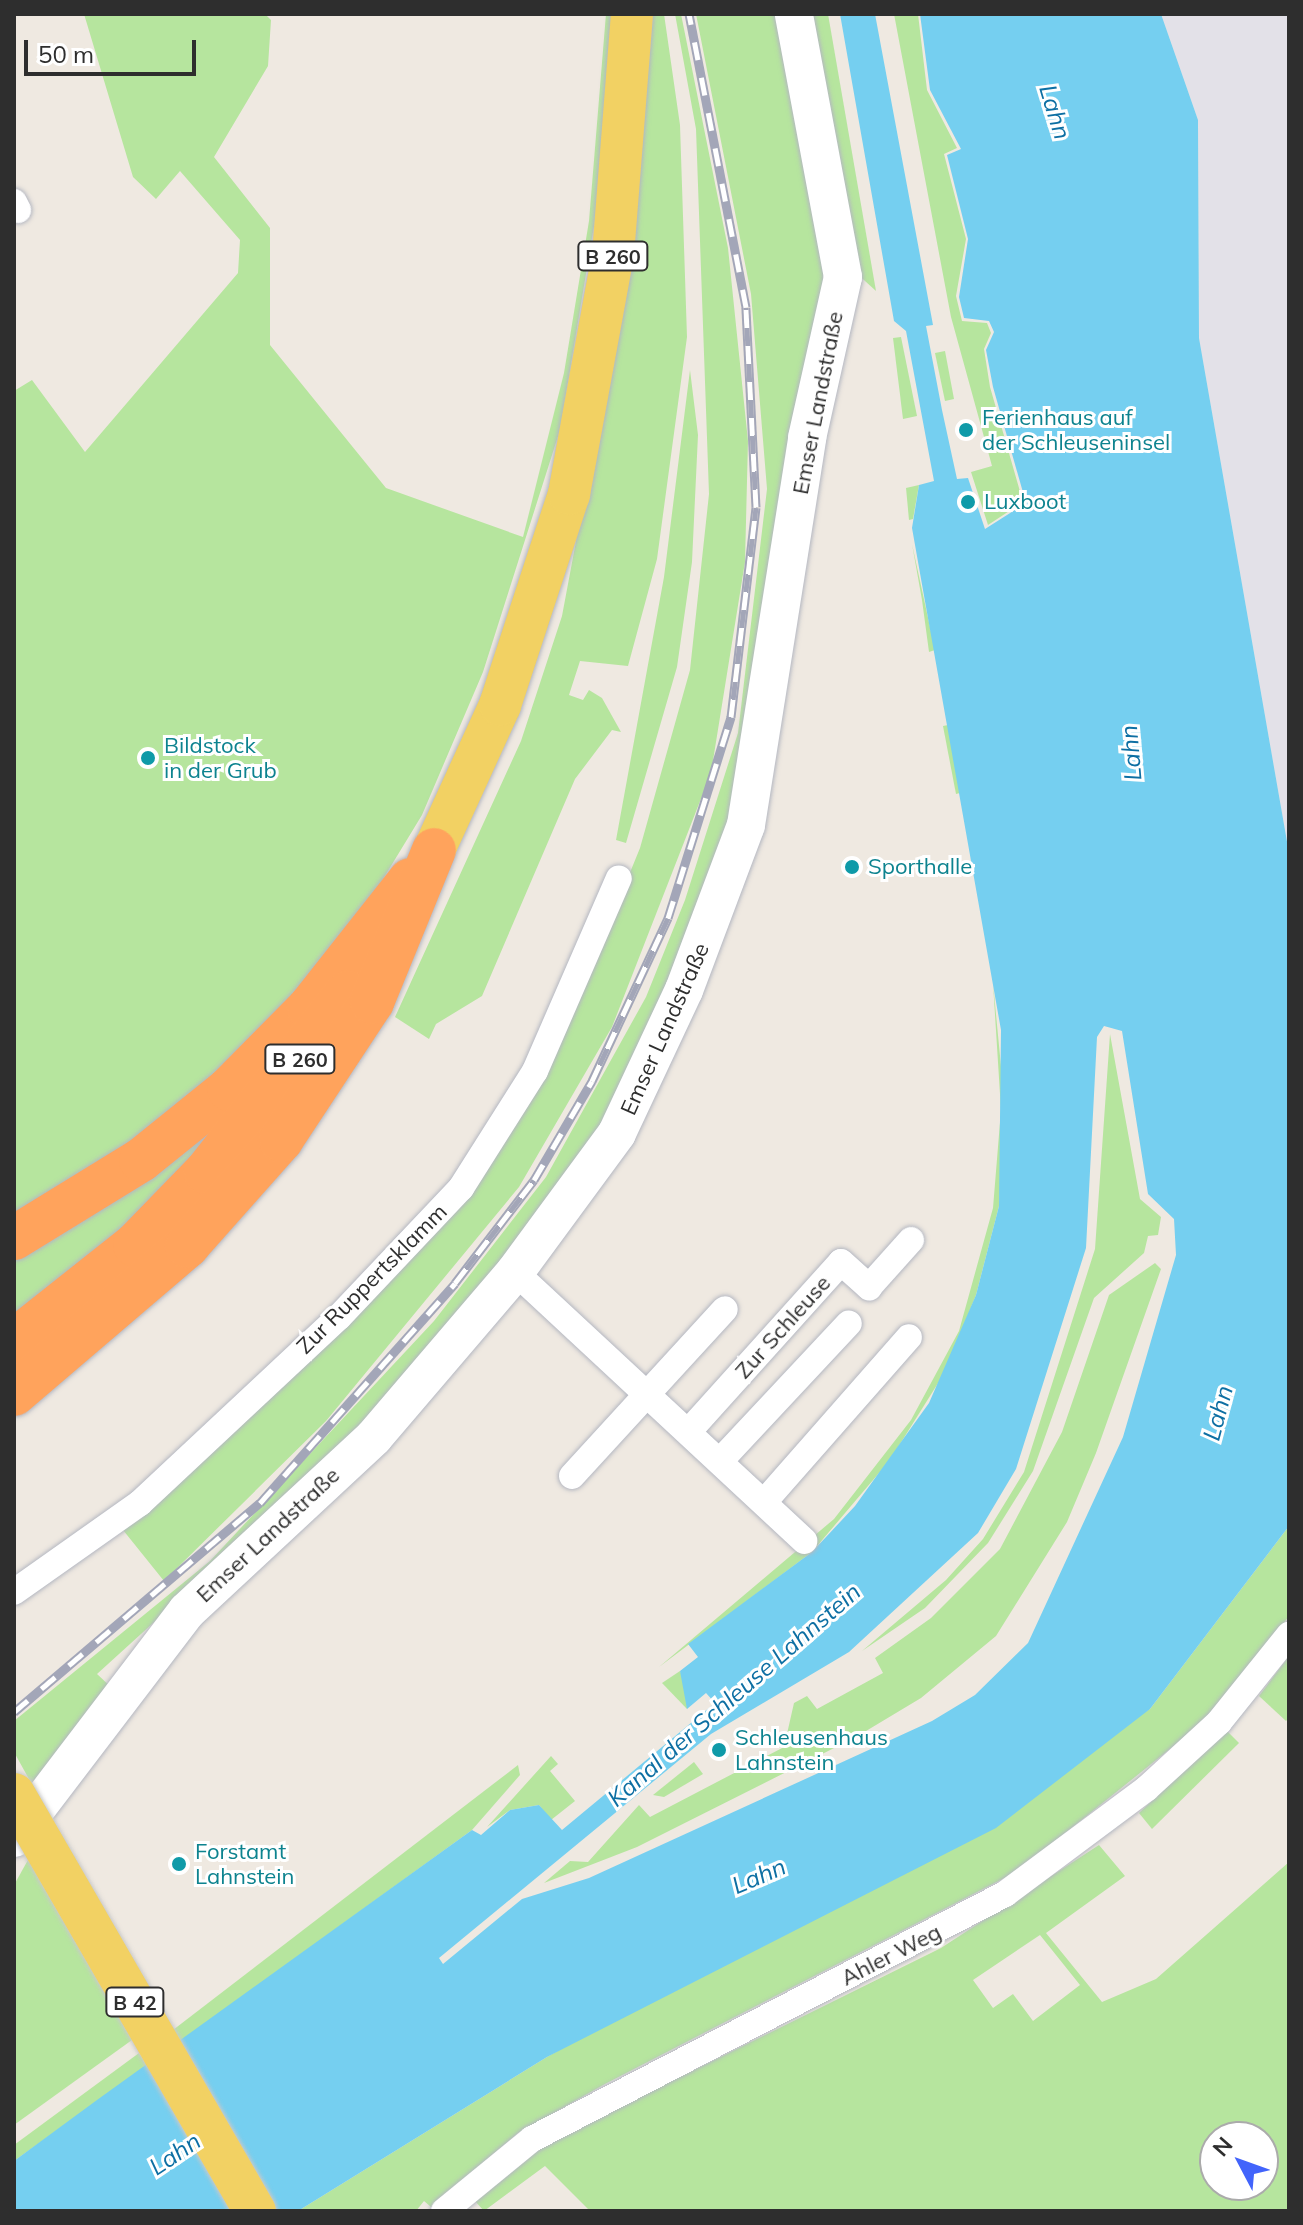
<!DOCTYPE html>
<meta charset="utf-8">
<style>
body{margin:0}
#map{position:relative;width:1303px;height:2225px;overflow:hidden;background:#efe9e1;font-family:Mulish,sans-serif}
div>[style]{position:absolute}
[style*='--x']{left:calc(var(--x)*1px);top:calc(var(--y)*1px);width:calc(var(--w)*1px);rotate:calc(var(--a)*1deg)}
.industrial>*{inset:0;background:#e3e1e8}
.green>*{inset:0;background:#b6e59e}
.water>*{inset:0;background:#75cff0}
.roads{filter:drop-shadow(0 0 2px #b4b7c1) drop-shadow(0 0 2px #b4b7c1)}
.street>*{height:26px;margin:-13px;padding:0 13px;transform-origin:13px;border-radius:13px;background:#fff}
.secondary>*{height:38px;margin:-19px;padding:0 19px;transform-origin:19px;border-radius:19px;background:#fff}
.primary>*{height:42px;margin:-21px;padding:0 21px;transform-origin:21px;border-radius:21px;background:#f2d163}
.highway>*{height:44px;margin:-22px;padding:0 22px;transform-origin:22px;border-radius:22px;background:#ffa35c}
.rail>*{height:9px;margin-top:-4.5px;transform-origin:0;background:repeating-linear-gradient(90deg,#fff 0 18px,#a3a6b8 0 36px);box-sizing:border-box;border-block:2px solid #a3a6b8}
.bridges{filter:drop-shadow(0 0 2px #c9c9c9) drop-shadow(0 0 2px #c9c9c9)}
.primary-bridge>*{height:42px;margin:-21px;padding:0 21px;transform-origin:21px;border-radius:21px;background:#f2d163}
.dots>*{width:22px;height:22px;translate:-50% -50%;box-sizing:border-box;border:4px solid #fff;border-radius:50%}
span{translate:-50% -50%;white-space:nowrap;text-align:center;line-height:1.15;-webkit-text-stroke:6px #fff;paint-order:stroke}
.shield-label span{padding:2px 6px;background:#fff;border:2px solid;border-radius:6px;-webkit-text-stroke-width:0}
.shield-label{font-size:20px;color:#2e2e2e;font-weight:700}
.street-label{font-size:22px;color:#2e2e2e}
.culture-label{font-size:22px;color:#0d838f}
.left{translate:0 -50%;text-align:left}
.water-label{font-size:24px;color:#0d6fa3;font-style:italic}
.frame{position:absolute;inset:0;border:16px solid #2e2e2e;pointer-events:none}
.north{position:absolute;left:1199px;top:2121px;width:80px;height:80px;box-sizing:border-box;background:#fff;border:2px solid #ababab;border-radius:50%;rotate:311deg;font-size:22px;font-weight:700;line-height:32px;text-align:center;color:#2e2e2e}
.north::after{content:'';display:block;margin:auto;width:28px;height:36px;background:#4264fb;clip-path:polygon(50% 0,100% 100%,50% 72%,0 100%)}
.scale{position:absolute;left:24px;top:40px;width:172px;height:36px;box-sizing:border-box;border:4px solid #2e2e2e;border-top:0;padding-left:10px;font-size:24px;line-height:28px;white-space:nowrap;color:#2e2e2e;-webkit-text-stroke:6px #fff;paint-order:stroke}
</style>
<div id="map">
<div class="industrial">
<i style="clip-path:polygon(1161px 14px,1289px 14px,1289px 853px,1199px 338px,1198px 120px)"></i>
</div>
<div class="green">
<i style="clip-path:polygon(84px 14px,265px 14px,271px 20px,268px 66px,214px 157px,270px 228px,270px 345px,386px 488px,523px 537px,564px 373px,589px 221px,606px 14px,612px 14px,595px 220px,560px 430px,483px 672px,422px 815px,338px 953px,179px 1111px,14px 1218px,14px 391px,32px 380px,85px 452px,238px 273px,240px 240px,180px 171px,156px 199px,133px 177px)"></i>
<i style="clip-path:polygon(653px 14px,664px 14px,680px 125px,687px 337px,657px 559px,628px 666px,580px 661px,569px 695px,583px 700px,589px 690px,602px 698px,621px 732px,612px 730px,575px 779px,482px 996px,436px 1024px,429px 1039px,395px 1017px,521px 741px,562px 616px,636px 221px)"></i>
<i style="clip-path:polygon(675px 14px,681px 14px,728px 248px,748px 441px,745px 562px,711px 773px,612px 1027px,519px 1187px,326px 1421px,164px 1581px,123px 1530px,386px 1281px,580px 995px,640px 848px,690px 670px,709px 494px,696px 129px)"></i>
<i style="clip-path:polygon(696px 14px,782px 14px,802px 102px,824px 280px,719px 878px,609px 1126px,369px 1427px,97px 1674px,112px 1688px,35px 1790px,14px 1752px,14px 1721px,210px 1561px,434px 1321px,546px 1177px,646px 997px,685px 900px,738px 733px,767px 489px,751px 294px)"></i>
<i style="clip-path:polygon(804px 14px,828px 14px,876px 291px,854px 271px)"></i>
<i style="clip-path:polygon(894px 14px,918px 14px,927px 90px,957px 148px,944px 154px,966px 239px,956px 296px,962px 321px,987px 323px,991px 333px,984px 349px,990px 387px,1023px 502px,988px 525px,971px 472px,992px 466px,951px 317px)"></i>
<i style="clip-path:polygon(901px 337px,917px 416px,903px 419px,893px 338px)"></i>
<i style="clip-path:polygon(945px 351px,954px 399px,945px 401px,935px 353px)"></i>
<i style="clip-path:polygon(690px 370px,698px 435px,692px 562px,677px 667px,626px 843px,616px 840px,664px 577px)"></i>
<i style="clip-path:polygon(919px 485px,913px 519px,909px 520px,906px 488px)"></i>
<i style="clip-path:polygon(912px 544px,935px 650px,929px 652px,922px 600px)"></i>
<i style="clip-path:polygon(948px 725px,960px 793px,956px 794px,943px 726px)"></i>
<i style="clip-path:polygon(993px 983px,1005px 1108px,999px 1206px,976px 1295px,945px 1372px,890px 1460px,812px 1552px,659px 1667px,834px 1519px,911px 1420px,959px 1331px,993px 1208px,1001px 1110px)"></i>
<i style="clip-path:polygon(1110px 1034px,1140px 1199px,1161px 1217px,1158px 1235px,1148px 1236px,1144px 1253px,1094px 1298px,1033px 1471px,988px 1543px,925px 1608px,862px 1651px,946px 1580px,983px 1539px,1024px 1472px,1095px 1249px)"></i>
<i style="clip-path:polygon(245px 1089px,173px 1186px,14px 1325px,14px 1249px)"></i>
<i style="clip-path:polygon(1155px 1263px,1161px 1269px,1096px 1453px,1067px 1522px,996px 1636px,921px 1698px,856px 1737px,637px 1847px,544px 1883px,570px 1861px,588px 1862px,639px 1805px,650px 1817px,784px 1747px,794px 1703px,807px 1696px,817px 1709px,883px 1673px,875px 1658px,931px 1618px,1000px 1549px,1062px 1432px,1109px 1295px)"></i>
<i style="clip-path:polygon(1289px 1526px,1289px 1616px,1254px 1663px,1196px 1728px,1018px 1871px,605px 2084px,518px 2133px,431px 2207px,424px 2201px,416px 2211px,298px 2211px,547px 2057px,1150px 1709px)"></i>
<i style="clip-path:polygon(1289px 1656px,1289px 1718px,1286px 1721px,1259px 1696px)"></i>
<i style="clip-path:polygon(680px 1671px,690px 1694px,687px 1709px,662px 1683px)"></i>
<i style="clip-path:polygon(1227px 1731px,1239px 1743px,1152px 1829px,1139px 1813px)"></i>
<i style="clip-path:polygon(551px 1756px,558px 1764px,550px 1771px,575px 1801px,551px 1820px,539px 1805px,510px 1810px,487px 1827px)"></i>
<i style="clip-path:polygon(694px 1762px,703px 1774px,664px 1797px,653px 1795px)"></i>
<i style="clip-path:polygon(518px 1765px,520px 1775px,472px 1830px,180px 2042px,173px 2030px)"></i>
<i style="clip-path:polygon(evenodd,1099px 1845px,1125px 1876px,1046px 1933px,1102px 2002px,1156px 1979px,1289px 1862px,1289px 2211px,590px 2211px,545px 2166px,484px 2211px,474px 2200px,539px 2147px,941px 1948px,1099px 1845px,1040px 1935px,1080px 1985px,1033px 2021px,1013px 1994px,993px 2008px,973px 1980px,1040px 1935px,1099px 1845px,1215px 2137px,1263px 2137px,1263px 2185px,1215px 2185px,1215px 2137px)"></i>
<i style="clip-path:polygon(28px 1860px,132px 2040px,14px 2125px,14px 1885px)"></i>
<i style="clip-path:polygon(139px 2053px,147px 2066px,14px 2161px,14px 2145px)"></i>
</div>
<div class="water">
<i style="clip-path:polygon(evenodd,840px 14px,875px 14px,933px 325px,926px 326px,942px 410px,957px 479px,968px 478px,985px 529px,1026px 503px,993px 387px,986px 350px,994px 332px,989px 321px,964px 318px,959px 297px,968px 239px,947px 155px,961px 149px,930px 90px,920px 14px,1161px 14px,1198px 120px,1199px 338px,1289px 853px,1289px 1526px,1150px 1709px,996px 1828px,547px 2057px,298px 2211px,14px 2211px,14px 2161px,97px 2100px,472px 1830px,481px 1835px,510px 1810px,539px 1805px,562px 1830px,715px 1703px,706px 1693px,687px 1709px,680px 1671px,698px 1657px,688px 1644px,812px 1552px,855px 1506px,929px 1403px,976px 1295px,999px 1206px,1001px 1030px,912px 528px,919px 485px,934px 481px,906px 331px,894px 321px,840px 14px,1104px 1026px,1122px 1031px,1148px 1194px,1174px 1219px,1176px 1255px,1123px 1437px,1028px 1643px,975px 1695px,932px 1721px,589px 1878px,522px 1899px,443px 1964px,439px 1958px,711px 1734px,849px 1652px,978px 1533px,1016px 1469px,1086px 1248px,1097px 1037px,1104px 1026px)"></i>
</div>
<div class="roads">
<div class="street">
<i style="--x:14;--y:202;--w:9;--a:63"></i>
<i style="--x:515;--y:1272;--w:395;--a:42.9"></i>
<i style="--x:689;--y:1431;--w:227;--a:-48"></i>
<i style="--x:841;--y:1262;--w:38;--a:42"></i>
<i style="--x:869;--y:1287;--w:63;--a:-48.2"></i>
<i style="--x:721;--y:1460;--w:187;--a:-46.9"></i>
<i style="--x:572;--y:1476;--w:226;--a:-47.5"></i>
<i style="--x:765;--y:1501;--w:218;--a:-48.7"></i>
<i style="--x:14;--y:1592;--w:154;--a:-35.2"></i>
<i style="--x:140;--y:1503;--w:272;--a:-43.1"></i>
<i style="--x:339;--y:1317;--w:178;--a:-46.6"></i>
<i style="--x:461;--y:1188;--w:138;--a:-57.7"></i>
<i style="--x:535;--y:1071;--w:210;--a:-66.5"></i>
<i style="--x:444;--y:2211;--w:114;--a:-39.3"></i>
<i style="--x:532;--y:2139;--w:533;--a:-27.38"></i>
<i style="--x:1005;--y:1894;--w:176;--a:-36.7"></i>
<i style="--x:1146;--y:1789;--w:99;--a:-42.5"></i>
<i style="--x:1219;--y:1722;--w:112;--a:-51.2"></i>
</div>
<div class="secondary">
<i style="--x:14;--y:1838;--w:285;--a:-52.7"></i>
<i style="--x:187;--y:1611;--w:255;--a:-42.9"></i>
<i style="--x:374;--y:1437;--w:217;--a:-49.5"></i>
<i style="--x:515;--y:1272;--w:172;--a:-53.7"></i>
<i style="--x:617;--y:1133;--w:158;--a:-64.9"></i>
<i style="--x:684;--y:990;--w:176;--a:-69.4"></i>
<i style="--x:746;--y:825;--w:392;--a:-81"></i>
<i style="--x:807;--y:438;--w:165;--a:-77.4"></i>
<i style="--x:843;--y:277;--w:268;--a:-100.6"></i>
</div>
<div class="primary">
<i style="--x:434;--y:850;--w:159;--a:-65.5"></i>
<i style="--x:500;--y:705;--w:222;--a:-71.9"></i>
<i style="--x:569;--y:494;--w:243;--a:-79.6"></i>
<i style="--x:613;--y:255;--w:242;--a:-85.5"></i>
</div>
<div class="highway">
<i style="--x:14;--y:1238;--w:149;--a:-31.6"></i>
<i style="--x:141;--y:1160;--w:113;--a:-38.9"></i>
<i style="--x:229;--y:1089;--w:114;--a:-45.4"></i>
<i style="--x:309;--y:1008;--w:163;--a:-51.7"></i>
<i style="--x:14;--y:1341;--w:154;--a:-38.4"></i>
<i style="--x:135;--y:1245;--w:102;--a:-45.8"></i>
<i style="--x:206;--y:1172;--w:229;--a:-51.7"></i>
<i style="--x:14;--y:1394;--w:228;--a:-40.5"></i>
<i style="--x:187;--y:1246;--w:142;--a:-48.4"></i>
<i style="--x:281;--y:1140;--w:165;--a:-56.6"></i>
<i style="--x:372;--y:1002;--w:164;--a:-67.8"></i>
</div>
</div>
<div class="rail">
<i style="--x:14;--y:1712;--w:323;--a:-40.4"></i>
<i style="--x:260;--y:1503;--w:294;--a:-48.4"></i>
<i style="--x:455;--y:1283;--w:130;--a:-52.5"></i>
<i style="--x:534;--y:1180;--w:115;--a:-59.6"></i>
<i style="--x:592;--y:1081;--w:180;--a:-65"></i>
<i style="--x:668;--y:918;--w:211;--a:-72.6"></i>
<i style="--x:731;--y:717;--w:211;--a:-83.2"></i>
<i style="--x:756;--y:507;--w:200;--a:-92.9"></i>
<i style="--x:746;--y:307;--w:298;--a:-101"></i>
</div>
<div class="bridges">
<div class="primary-bridge">
<i style="--x:14;--y:1794;--w:482;--a:60"></i>
</div>
</div>
<div class="dots">
<i style="left:966px;top:430px;background:#0f9aa8"></i>
<i style="left:968px;top:502px;background:#0f9aa8"></i>
<i style="left:148px;top:758px;background:#0f9aa8"></i>
<i style="left:852px;top:867px;background:#0f9aa8"></i>
<i style="left:719px;top:1750px;background:#0f9aa8"></i>
<i style="left:179px;top:1864px;background:#0f9aa8"></i>
</div>
<div class="shield-label">
<span style="left:613px;top:256px">B 260</span>
<span style="left:300px;top:1059px">B 260</span>
<span style="left:135px;top:2002px">B 42</span>
</div>
<div class="street-label">
<span style="left:818px;top:403px;rotate:-79deg">Emser Landstraße</span>
<span style="left:665px;top:1029px;rotate:-66deg">Emser Landstraße</span>
<span style="left:372px;top:1279px;rotate:-45deg">Zur Ruppertsklamm</span>
<span style="left:783px;top:1327px;rotate:-48deg">Zur Schleuse</span>
<span style="left:268px;top:1535px;rotate:-43deg">Emser Landstraße</span>
<span style="left:891px;top:1955px;rotate:-27deg">Ahler Weg</span>
</div>
<div class="culture-label">
<span class="left" style="left:982px;top:430px">Ferienhaus auf<br>der Schleuseninsel</span>
<span class="left" style="left:984px;top:502px">Luxboot</span>
<span class="left" style="left:164px;top:758px">Bildstock<br>in der Grub</span>
<span class="left" style="left:868px;top:867px">Sporthalle</span>
<span class="left" style="left:735px;top:1750px">Schleusenhaus<br>Lahnstein</span>
<span class="left" style="left:195px;top:1864px">Forstamt<br>Lahnstein</span>
</div>
<div class="water-label">
<span style="left:1055px;top:112px;rotate:73deg">Lahn</span>
<span style="left:1131px;top:753px;rotate:-95deg">Lahn</span>
<span style="left:1218px;top:1413px;rotate:-75deg">Lahn</span>
<span style="left:734px;top:1695px;rotate:-41deg">Kanal der Schleuse Lahnstein</span>
<span style="left:759px;top:1876px;rotate:-23deg">Lahn</span>
<span style="left:175px;top:2154px;rotate:-34deg">Lahn</span>
</div>
<div class="frame"></div>
<div class="north">N</div>
<div class="scale">50 m</div>
</div>
